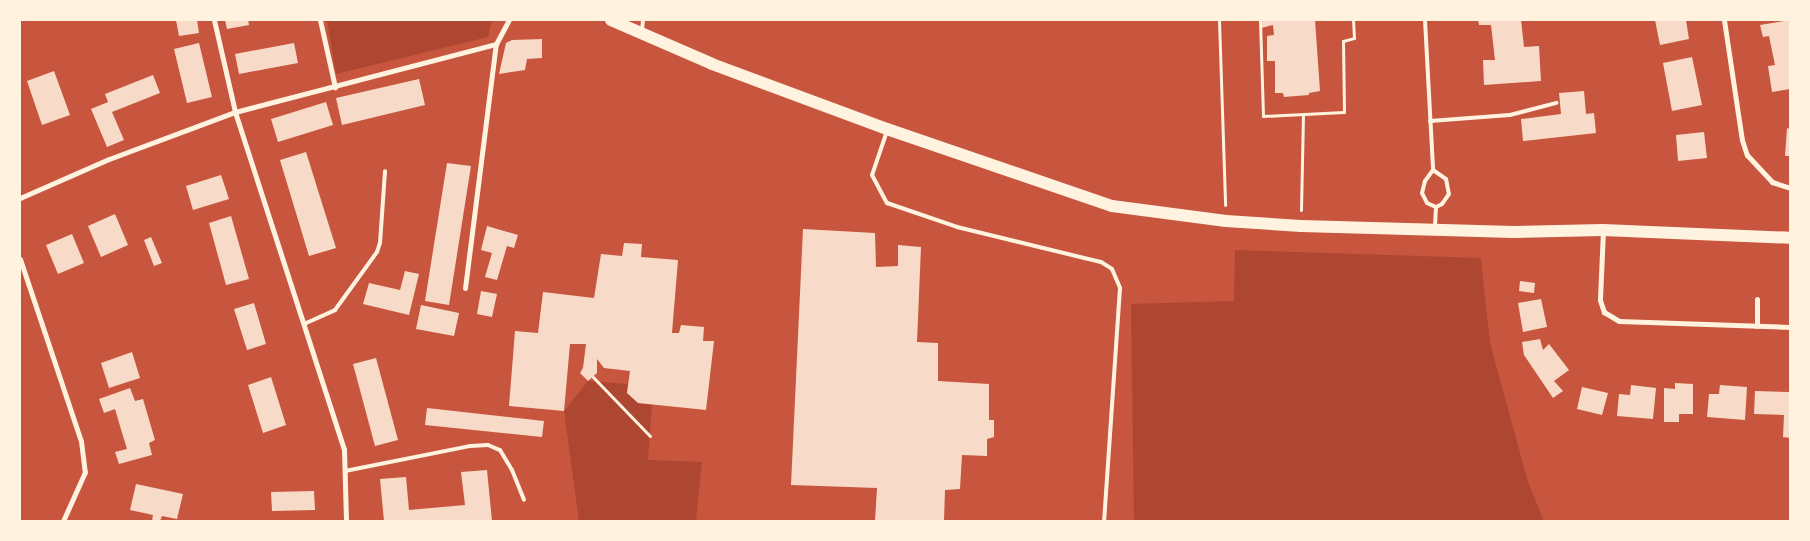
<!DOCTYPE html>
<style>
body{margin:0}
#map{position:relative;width:1810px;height:541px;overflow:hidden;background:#c8553d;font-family:Montserrat,sans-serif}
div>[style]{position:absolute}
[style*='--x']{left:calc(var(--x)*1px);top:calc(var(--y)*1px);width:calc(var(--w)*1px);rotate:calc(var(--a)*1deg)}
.green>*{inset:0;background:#ae4732}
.building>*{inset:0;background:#f7dbc8}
.path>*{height:3px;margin:-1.5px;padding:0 1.5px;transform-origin:1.5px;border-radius:1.5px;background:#fff3e0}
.service>*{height:4px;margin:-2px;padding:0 2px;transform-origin:2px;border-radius:2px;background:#fff3e0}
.minor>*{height:5px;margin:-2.5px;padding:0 2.5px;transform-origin:2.5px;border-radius:2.5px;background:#fff3e0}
.primary>*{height:12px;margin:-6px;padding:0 6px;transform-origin:6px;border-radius:6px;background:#fff3e0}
span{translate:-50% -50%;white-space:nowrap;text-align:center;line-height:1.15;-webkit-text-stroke:4px #fff3e0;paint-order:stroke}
.frame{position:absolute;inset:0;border:21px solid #fff3e0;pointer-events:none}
</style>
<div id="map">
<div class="green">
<i style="clip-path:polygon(327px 20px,492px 20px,488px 37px,336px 74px)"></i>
<i style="clip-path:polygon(1235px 250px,1481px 258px,1490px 343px,1528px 482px,1544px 521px,1134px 521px,1131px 304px,1234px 301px)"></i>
<i style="clip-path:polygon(588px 381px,628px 384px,627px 393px,638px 403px,652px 405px,648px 460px,702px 462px,696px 521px,579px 521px,564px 411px)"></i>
</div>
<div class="building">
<i style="clip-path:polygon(176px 20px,197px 20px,199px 33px,179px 36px)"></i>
<i style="clip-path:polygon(225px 20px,248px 20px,249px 25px,227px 29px)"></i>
<i style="clip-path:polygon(1261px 20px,1315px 20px,1320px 91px,1309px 93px,1309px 95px,1284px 97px,1283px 93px,1275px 93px,1275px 61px,1267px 61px,1267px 36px,1274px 35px,1273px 25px,1261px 28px)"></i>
<i style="clip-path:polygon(1478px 20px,1521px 20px,1524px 47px,1539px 46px,1541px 81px,1484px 85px,1483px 60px,1495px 60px,1491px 25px,1479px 25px)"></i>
<i style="clip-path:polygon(1655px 20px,1686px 20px,1689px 39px,1660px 45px)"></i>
<i style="clip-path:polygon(1790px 20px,1790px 89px,1772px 92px,1768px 66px,1775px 65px,1769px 36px,1763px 37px,1760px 25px)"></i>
<i style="clip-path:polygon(542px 39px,542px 58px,527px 59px,525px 70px,499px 74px,506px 43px,512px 40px)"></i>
<i style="clip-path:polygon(199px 43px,212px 97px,187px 103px,174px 49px)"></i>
<i style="clip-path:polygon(294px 43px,298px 63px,239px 74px,235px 54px)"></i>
<i style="clip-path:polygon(1692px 57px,1702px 105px,1672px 111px,1663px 63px)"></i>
<i style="clip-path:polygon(54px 71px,70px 115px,42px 125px,27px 81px)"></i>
<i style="clip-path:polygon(153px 75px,160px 93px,112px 112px,124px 140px,107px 147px,91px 109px,108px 102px,105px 94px)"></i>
<i style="clip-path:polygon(419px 79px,425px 105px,342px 125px,336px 98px)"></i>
<i style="clip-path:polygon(1584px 91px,1586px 114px,1594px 113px,1596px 133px,1523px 141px,1521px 119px,1561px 114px,1559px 93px)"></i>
<i style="clip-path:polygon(326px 102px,333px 125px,278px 142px,271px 119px)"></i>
<i style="clip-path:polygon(1787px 128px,1790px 129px,1790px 156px,1785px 156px)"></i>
<i style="clip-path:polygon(1704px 132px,1707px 158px,1678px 161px,1676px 135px)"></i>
<i style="clip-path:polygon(306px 152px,336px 248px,309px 256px,280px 160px)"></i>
<i style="clip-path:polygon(447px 163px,471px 166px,449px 305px,425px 301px)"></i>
<i style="clip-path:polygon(221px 175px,229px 199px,193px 210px,186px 186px)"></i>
<i style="clip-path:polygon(115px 214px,128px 245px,101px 257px,88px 226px)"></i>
<i style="clip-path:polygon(231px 216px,249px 279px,226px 285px,209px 223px)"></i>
<i style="clip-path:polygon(487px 226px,518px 235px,514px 248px,507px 246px,497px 280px,485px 277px,492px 253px,481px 250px)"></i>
<i style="clip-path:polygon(803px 229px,875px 233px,876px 267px,898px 266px,898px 245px,921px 247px,917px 342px,938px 343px,938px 381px,989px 384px,989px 420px,994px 420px,994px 437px,987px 439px,987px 456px,962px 455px,960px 489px,945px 490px,944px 521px,875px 521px,877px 488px,791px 485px)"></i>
<i style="clip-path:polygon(72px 234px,84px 263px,58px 274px,46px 245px)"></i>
<i style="clip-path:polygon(151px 237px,162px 263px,154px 266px,144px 240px)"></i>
<i style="clip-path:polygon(624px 243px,642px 244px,641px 257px,678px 260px,672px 333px,679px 333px,681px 325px,704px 327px,703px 341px,714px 341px,706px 410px,638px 403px,627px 393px,630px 371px,604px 368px,597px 359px,597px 373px,588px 381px,580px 373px,583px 368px,586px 344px,570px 344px,564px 411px,509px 406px,515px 331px,538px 333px,543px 292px,594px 298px,601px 254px,622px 256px)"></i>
<i style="clip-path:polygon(405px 271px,419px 274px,409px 315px,363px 304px,369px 283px,400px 290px)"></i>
<i style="clip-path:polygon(1520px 281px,1535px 283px,1534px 293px,1519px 291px)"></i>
<i style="clip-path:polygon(481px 291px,497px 294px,492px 317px,477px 314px)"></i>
<i style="clip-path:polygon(1541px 299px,1547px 327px,1523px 332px,1518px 303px)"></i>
<i style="clip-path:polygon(254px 303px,266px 344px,247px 350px,234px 309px)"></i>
<i style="clip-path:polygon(421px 305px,459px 313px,454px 336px,416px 329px)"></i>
<i style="clip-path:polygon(1540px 339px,1543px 350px,1549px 344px,1569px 370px,1554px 381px,1563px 391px,1553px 398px,1524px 355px,1522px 342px)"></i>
<i style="clip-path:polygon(132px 352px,140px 378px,109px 388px,101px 363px)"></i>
<i style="clip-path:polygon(376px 358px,398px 440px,375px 446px,353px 364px)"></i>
<i style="clip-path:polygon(271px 377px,286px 425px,263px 433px,248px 385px)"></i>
<i style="clip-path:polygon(1675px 383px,1693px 384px,1693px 414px,1679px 414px,1679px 422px,1664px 422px,1664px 388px,1675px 389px)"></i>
<i style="clip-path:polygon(1631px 385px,1656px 388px,1653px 419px,1617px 416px,1619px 394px,1630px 395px)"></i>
<i style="clip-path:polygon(1720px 385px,1747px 387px,1745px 420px,1707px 417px,1709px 394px,1719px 394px)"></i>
<i style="clip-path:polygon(1582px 387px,1608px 393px,1602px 415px,1577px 409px)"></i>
<i style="clip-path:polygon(130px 388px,135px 401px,143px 399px,155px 440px,149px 443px,152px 455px,119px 464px,115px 452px,127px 449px,123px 436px,115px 409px,104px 413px,99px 399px)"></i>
<i style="clip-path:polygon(1755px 391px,1790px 392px,1790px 438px,1783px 437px,1784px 415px,1754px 414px)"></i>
<i style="clip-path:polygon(427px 408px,544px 421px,542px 437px,425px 425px)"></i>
<i style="clip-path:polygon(487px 470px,492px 521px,384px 521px,380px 479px,406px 477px,409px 510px,465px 505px,461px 472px)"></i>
<i style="clip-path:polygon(136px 484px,183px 494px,177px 519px,162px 516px,160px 521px,152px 521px,153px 515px,130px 510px)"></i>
<i style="clip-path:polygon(314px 491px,315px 510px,272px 511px,271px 492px)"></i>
</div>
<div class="path">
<i style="--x:1219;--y:20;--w:185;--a:88.1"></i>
<i style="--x:1260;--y:20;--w:96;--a:88.2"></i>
<i style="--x:1263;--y:116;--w:81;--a:-2.8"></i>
<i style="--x:1344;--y:112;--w:71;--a:-90.8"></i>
<i style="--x:1343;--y:41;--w:11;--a:-15"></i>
<i style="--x:1354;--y:38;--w:18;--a:-93"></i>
<i style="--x:1301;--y:210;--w:95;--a:-88.8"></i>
<i style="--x:593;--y:377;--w:82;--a:46"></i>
</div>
<div class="service">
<i style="--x:1425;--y:20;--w:150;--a:86.9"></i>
<i style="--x:1433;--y:170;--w:14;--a:126"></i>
<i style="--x:1425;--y:181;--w:12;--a:104"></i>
<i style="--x:1422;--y:193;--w:11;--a:63"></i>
<i style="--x:1427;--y:203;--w:10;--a:24"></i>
<i style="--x:1436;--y:207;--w:21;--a:93"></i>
<i style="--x:642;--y:30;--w:10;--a:-84"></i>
<i style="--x:1430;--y:121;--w:80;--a:-4.3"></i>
<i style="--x:1510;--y:115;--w:48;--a:-14.6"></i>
<i style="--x:887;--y:131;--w:46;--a:108.8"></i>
<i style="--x:872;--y:175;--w:32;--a:62"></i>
<i style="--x:887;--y:203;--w:74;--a:18.9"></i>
<i style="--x:957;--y:227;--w:148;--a:13.7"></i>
<i style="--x:1101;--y:262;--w:13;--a:32"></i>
<i style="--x:1112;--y:269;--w:21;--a:67"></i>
<i style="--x:1120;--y:288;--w:234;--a:93.9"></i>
<i style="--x:1433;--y:170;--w:16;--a:35"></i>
<i style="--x:1446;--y:179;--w:15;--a:79"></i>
<i style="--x:1449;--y:194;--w:12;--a:125"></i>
<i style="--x:1442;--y:204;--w:7;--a:153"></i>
<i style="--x:304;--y:324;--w:34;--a:-24"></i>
<i style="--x:335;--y:310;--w:72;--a:-54.1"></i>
<i style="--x:377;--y:252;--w:9;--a:-72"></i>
<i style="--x:380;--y:243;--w:72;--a:-86"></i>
<i style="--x:345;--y:471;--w:127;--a:-11.3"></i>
<i style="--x:470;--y:446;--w:18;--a:-3"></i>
<i style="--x:488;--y:445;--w:13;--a:23"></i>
<i style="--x:500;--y:450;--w:23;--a:59"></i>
<i style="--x:512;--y:470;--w:32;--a:68"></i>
</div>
<div class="minor">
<i style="--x:214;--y:20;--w:94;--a:77.1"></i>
<i style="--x:235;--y:112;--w:354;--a:72.1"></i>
<i style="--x:344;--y:449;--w:72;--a:88.4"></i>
<i style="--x:320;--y:20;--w:69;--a:77.4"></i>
<i style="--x:1724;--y:20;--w:121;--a:81.5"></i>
<i style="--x:1742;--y:140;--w:16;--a:72"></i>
<i style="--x:1747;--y:155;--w:37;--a:47"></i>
<i style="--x:1772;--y:182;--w:19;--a:18"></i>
<i style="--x:20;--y:198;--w:97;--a:-23.7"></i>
<i style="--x:109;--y:159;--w:134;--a:-20.5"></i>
<i style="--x:235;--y:112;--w:270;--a:-14.6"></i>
<i style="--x:496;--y:44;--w:27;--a:-62"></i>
<i style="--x:1603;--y:230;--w:70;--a:92.5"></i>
<i style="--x:1600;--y:300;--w:13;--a:72"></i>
<i style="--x:1604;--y:312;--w:17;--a:31"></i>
<i style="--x:1619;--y:321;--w:171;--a:2"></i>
<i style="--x:20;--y:259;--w:192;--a:71.5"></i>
<i style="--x:81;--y:441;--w:31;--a:83"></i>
<i style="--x:85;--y:472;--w:54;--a:114.2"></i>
<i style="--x:465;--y:288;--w:246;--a:-82.8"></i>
<i style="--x:1757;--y:326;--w:27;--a:-90"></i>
</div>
<div class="primary">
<i style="--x:611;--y:20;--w:110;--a:23.5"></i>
<i style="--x:712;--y:64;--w:187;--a:20.4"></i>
<i style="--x:887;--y:129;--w:238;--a:18.9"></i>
<i style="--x:1112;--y:206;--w:115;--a:7.5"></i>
<i style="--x:1226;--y:221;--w:75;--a:3.8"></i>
<i style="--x:1301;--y:226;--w:213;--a:1.6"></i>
<i style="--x:1514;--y:232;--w:89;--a:-1.3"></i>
<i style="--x:1603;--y:230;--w:187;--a:2.4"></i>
</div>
<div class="frame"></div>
</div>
